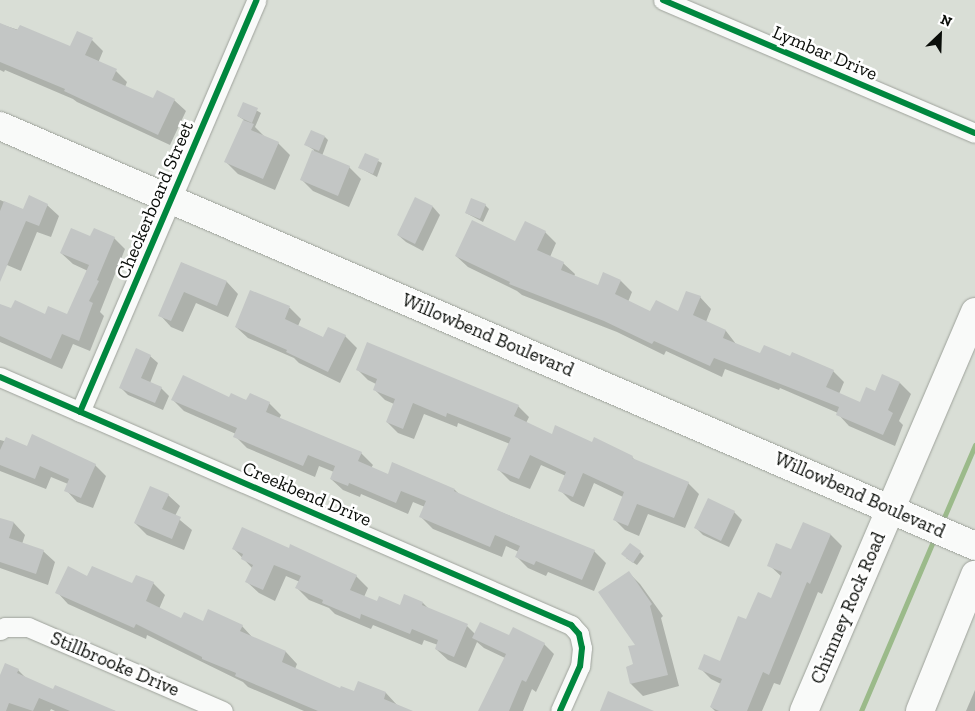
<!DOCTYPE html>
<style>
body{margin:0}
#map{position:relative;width:975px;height:711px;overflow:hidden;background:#d9ded6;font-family:"Zilla Slab",serif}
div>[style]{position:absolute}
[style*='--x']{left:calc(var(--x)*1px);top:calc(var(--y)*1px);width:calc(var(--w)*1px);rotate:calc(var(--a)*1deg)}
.shadow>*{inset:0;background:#0003}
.stream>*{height:5px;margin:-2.5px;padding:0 2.5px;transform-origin:2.5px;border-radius:2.5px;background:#9bba8a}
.building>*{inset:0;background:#c3c6c5}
.roads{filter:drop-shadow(0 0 1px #9ea29b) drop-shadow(0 0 1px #9ea29b)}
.street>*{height:19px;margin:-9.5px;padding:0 9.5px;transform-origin:9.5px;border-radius:9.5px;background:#f9faf9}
.secondary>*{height:28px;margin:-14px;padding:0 14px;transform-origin:14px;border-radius:14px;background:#f9faf9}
.cycleway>*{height:6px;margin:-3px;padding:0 3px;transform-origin:3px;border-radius:3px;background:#00873e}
span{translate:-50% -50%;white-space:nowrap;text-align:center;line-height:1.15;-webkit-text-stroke:5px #fff;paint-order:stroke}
.street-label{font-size:19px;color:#0a0d09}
.north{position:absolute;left:915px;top:10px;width:50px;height:50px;-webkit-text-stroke:4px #fff;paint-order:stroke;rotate:24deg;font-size:14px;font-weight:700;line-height:20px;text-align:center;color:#0a0d09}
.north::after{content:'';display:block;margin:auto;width:18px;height:22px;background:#0a0d09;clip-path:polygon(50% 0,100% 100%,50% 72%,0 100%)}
</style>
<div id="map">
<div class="shadow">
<i style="clip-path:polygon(0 24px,71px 47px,92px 40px,103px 51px,98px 63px,116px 71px,127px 82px,125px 87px,154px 100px,174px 100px,186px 111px,170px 145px,77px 102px,73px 99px,5px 70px,4px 72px,0 70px)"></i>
<i style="clip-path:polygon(244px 103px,261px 113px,255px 127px,266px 138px,278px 143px,290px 155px,275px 190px,238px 174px,226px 162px,244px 120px,238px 116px)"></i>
<i style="clip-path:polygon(325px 137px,328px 140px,322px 156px,349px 167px,361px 179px,349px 207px,313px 191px,301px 179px,314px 150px,306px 145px)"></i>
<i style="clip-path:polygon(366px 155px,382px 163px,377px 177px,360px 168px)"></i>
<i style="clip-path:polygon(415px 199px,433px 207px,440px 215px,423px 251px,406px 242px,398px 235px)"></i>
<i style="clip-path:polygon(0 200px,24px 210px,47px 205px,59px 216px,51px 237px,37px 232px,21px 271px,0 262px)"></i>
<i style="clip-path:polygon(485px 205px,489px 209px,483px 222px,466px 213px)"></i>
<i style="clip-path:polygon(545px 232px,556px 243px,550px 257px,563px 263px,575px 274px,574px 277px,598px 287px,621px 281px,632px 292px,628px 302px,651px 313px,679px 312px,700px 297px,711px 309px,706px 322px,726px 331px,736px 344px,761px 355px,791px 357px,833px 371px,844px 382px,839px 394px,860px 403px,875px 393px,900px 383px,911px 394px,899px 421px,903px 425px,895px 446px,849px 426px,838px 414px,838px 413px,780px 388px,779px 390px,725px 369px,722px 377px,666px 351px,664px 355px,617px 332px,522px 295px,517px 291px,468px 267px,456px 256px,516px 243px)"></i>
<i style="clip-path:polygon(91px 237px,114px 238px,125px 249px,100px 312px,104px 316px,90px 351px,73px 344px,62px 369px,0 342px,0 305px,12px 310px,45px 315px,68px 315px,88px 271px,73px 264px,61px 253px)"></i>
<i style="clip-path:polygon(182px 263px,227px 282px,238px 294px,228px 317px,196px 303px,183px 332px,171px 327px,160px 315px)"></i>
<i style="clip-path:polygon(251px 291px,290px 308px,301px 319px,298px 326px,324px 338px,345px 336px,357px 348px,340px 383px,299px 363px,294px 358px,248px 338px,236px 327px)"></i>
<i style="clip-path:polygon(150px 356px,158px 363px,150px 383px,161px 388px,169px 396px,163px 410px,128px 395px,120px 387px)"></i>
<i style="clip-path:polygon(357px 369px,518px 406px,529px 417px,526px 423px,552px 435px,593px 444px,632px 457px,638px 463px,688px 483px,699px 494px,685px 528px,648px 514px,639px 536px,625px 530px,614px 519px,623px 497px,594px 483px,584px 507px,571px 501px,560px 490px,566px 476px,541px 465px,530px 489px,510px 481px,499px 470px,510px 444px,458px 423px,457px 427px,424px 414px,414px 439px,398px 433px,387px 422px,394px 404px,385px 400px,374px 389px,376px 384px,368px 380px)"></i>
<i style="clip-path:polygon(230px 398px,269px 403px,281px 415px,279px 419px,361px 453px,373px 465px,371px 468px,388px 475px,455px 490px,460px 495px,594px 551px,606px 563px,594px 591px,548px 572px,546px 576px,528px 568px,517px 557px,519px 552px,506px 546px,502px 557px,433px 529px,421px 517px,425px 507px,413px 502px,408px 514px,361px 494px,360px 497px,343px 490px,331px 479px,334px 472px,319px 466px,315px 477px,247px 448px,235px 436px,236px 434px,184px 411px,173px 400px)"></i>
<i style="clip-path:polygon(0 440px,95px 465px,106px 476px,93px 508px,77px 502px,66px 490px,68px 484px,51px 477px,46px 489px,0 471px)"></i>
<i style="clip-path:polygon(168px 495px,180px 506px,175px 516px,192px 530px,184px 550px,147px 535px,135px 523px)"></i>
<i style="clip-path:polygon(734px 512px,742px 520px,729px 547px,703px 535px,696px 528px)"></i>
<i style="clip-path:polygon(3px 520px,14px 523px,25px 535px,22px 544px,43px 551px,55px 562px,48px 585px,0 568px,0 528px)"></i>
<i style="clip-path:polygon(803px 524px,831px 535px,842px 546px,822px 594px,818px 592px,780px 685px,774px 683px,762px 711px,715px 711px,711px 707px,721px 684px,711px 679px,700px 668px,721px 663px,747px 621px,772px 599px,782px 577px,769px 565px,792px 551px)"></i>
<i style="clip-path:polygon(234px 549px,289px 550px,356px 576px,368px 588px,364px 597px,377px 603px,401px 606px,423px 603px,430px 610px,467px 626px,475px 634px,509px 637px,544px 644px,554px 654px,536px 692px,532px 689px,523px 711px,480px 711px,505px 658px,484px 648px,477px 642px,466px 668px,448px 660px,436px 649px,438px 645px,424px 640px,422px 645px,373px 625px,371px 629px,335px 614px,329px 608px,309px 600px,297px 588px,300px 582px,286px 576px,275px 601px,259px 593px,247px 582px,253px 569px)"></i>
<i style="clip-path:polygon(640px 552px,644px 556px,637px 565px,626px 558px)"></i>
<i style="clip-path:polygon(629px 573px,640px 584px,663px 616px,661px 618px,679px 686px,643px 696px,631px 684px,627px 667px,635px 665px,637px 645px)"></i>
<i style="clip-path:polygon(88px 577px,133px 584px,153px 583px,165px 595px,159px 609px,181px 620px,242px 626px,253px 638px,286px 652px,297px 664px,295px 669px,341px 690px,355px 692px,359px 682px,386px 693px,397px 705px,410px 711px,304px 711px,248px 687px,243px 682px,147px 635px,146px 639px,68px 604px,57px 592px)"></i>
<i style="clip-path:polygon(18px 670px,28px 680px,54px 691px,115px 711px,55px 711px,51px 709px,50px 711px,0 711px,0 678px)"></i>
<i style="clip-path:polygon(975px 690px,975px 711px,966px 711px)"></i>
</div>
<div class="stream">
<i style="--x:942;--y:522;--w:84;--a:-66.8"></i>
<i style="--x:861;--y:711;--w:189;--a:-67"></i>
</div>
<div class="building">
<i style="clip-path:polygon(0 23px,17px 30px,20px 25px,70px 46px,77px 31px,93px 38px,85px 55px,117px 69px,112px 80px,153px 98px,157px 90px,175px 99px,158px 135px,64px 91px,65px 89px,0 62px)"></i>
<i style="clip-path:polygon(243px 102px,258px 108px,252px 123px,237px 116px)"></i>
<i style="clip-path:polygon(243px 120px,254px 124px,251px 130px,279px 142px,263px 179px,224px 162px)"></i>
<i style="clip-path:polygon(311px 130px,325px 136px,319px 151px,304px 145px)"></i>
<i style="clip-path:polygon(312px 150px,350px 166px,338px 196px,300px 180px)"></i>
<i style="clip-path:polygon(365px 153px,379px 159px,373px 174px,358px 168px)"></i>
<i style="clip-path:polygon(29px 195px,48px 204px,39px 226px,26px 221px,0 282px,0 211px,4px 201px,23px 209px)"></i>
<i style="clip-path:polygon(415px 197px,433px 206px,415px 244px,397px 235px)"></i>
<i style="clip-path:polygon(471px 198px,486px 204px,480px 219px,465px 213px)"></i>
<i style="clip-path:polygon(472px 220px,515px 241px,525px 221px,546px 231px,537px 250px,564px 262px,561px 270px,598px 285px,603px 272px,621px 280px,615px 294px,650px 311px,656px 300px,678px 311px,686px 291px,701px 296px,693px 315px,726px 330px,723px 338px,760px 353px,764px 345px,790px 356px,792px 352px,834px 370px,826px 387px,860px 402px,866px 387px,875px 391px,882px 374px,900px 382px,888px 410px,893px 413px,883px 435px,836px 415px,839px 407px,714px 358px,710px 366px,654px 341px,652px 344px,604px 321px,509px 284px,510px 282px,455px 256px)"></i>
<i style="clip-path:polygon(71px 228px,90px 236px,94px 228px,115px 237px,97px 280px,99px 281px,89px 301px,93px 303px,79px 341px,62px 334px,51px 359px,0 336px,0 304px,11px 308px,15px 300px,45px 314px,48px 306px,67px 314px,89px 265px,60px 253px)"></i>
<i style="clip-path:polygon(181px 262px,227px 281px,217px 306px,184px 292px,171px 321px,158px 316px)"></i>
<i style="clip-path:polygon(250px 290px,290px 306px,285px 319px,323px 337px,328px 327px,346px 335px,328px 372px,286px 352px,287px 350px,235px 327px)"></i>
<i style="clip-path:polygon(367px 342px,519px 405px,514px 416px,552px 434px,555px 425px,592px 442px,594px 437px,633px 456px,632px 458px,689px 482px,674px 518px,637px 504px,628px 526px,613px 520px,624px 492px,583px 473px,573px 497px,558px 491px,566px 472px,530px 455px,519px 479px,497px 470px,511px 438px,447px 413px,446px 417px,413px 403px,403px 429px,386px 422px,395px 399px,373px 390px,377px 379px,356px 370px)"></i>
<i style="clip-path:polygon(136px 348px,151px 355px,141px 378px,162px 387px,155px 403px,119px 388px)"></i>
<i style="clip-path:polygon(183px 375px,229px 397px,231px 393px,246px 400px,250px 393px,270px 402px,266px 412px,362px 452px,358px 461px,388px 474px,392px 462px,455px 489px,454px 491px,504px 513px,595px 550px,582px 580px,536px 561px,534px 565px,515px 557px,520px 546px,495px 535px,490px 547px,419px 517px,426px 501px,401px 491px,396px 503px,349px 483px,348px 486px,330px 479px,335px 466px,308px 455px,303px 466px,233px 437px,237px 428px,171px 400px)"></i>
<i style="clip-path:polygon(32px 434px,96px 464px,81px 498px,64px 491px,69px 479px,40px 466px,35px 479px,0 465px,0 450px,6px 437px,27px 446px)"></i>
<i style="clip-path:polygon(150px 486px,169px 494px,162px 509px,181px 517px,172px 539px,134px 523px)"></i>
<i style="clip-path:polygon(708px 498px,735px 511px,721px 541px,694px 528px)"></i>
<i style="clip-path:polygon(0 518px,14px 522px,9px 538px,44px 550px,36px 574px,0 562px)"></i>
<i style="clip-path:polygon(803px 522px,831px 534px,810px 584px,807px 582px,769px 675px,763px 672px,747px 711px,719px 711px,710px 707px,722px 679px,698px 669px,704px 654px,720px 661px,738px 616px,746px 619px,758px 592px,771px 598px,782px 572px,767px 566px,776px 543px,791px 549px)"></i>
<i style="clip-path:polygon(242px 527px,289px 548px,290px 544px,357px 575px,350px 590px,377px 601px,379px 596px,400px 605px,404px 594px,423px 602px,422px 605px,468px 624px,454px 657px,435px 649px,438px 640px,412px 629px,410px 634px,361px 614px,360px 619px,322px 603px,323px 600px,295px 588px,301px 576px,274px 565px,263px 590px,245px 582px,253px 565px,241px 559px,243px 554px,232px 549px)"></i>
<i style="clip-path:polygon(630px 543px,641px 551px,633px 563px,621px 554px)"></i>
<i style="clip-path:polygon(68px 566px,87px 576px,92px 566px,132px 583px,136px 575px,154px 582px,146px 601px,181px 618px,184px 612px,203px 621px,208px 609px,243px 625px,240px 631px,286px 651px,282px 662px,340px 688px,341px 686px,354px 691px,358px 681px,386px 692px,384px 699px,413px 711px,318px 711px,235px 676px,236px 673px,202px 659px,202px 657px,136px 624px,134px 628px,55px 593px)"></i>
<i style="clip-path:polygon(629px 571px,652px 604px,650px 606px,668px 675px,630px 684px,626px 667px,633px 664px,628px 646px,635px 645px,598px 592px)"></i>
<i style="clip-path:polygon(480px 622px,509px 635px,513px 627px,545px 643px,526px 682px,522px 680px,509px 711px,478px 711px,506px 654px,472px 638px)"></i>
<i style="clip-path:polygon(5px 663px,19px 669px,17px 673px,53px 689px,55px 685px,116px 711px,70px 711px,39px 698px,33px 711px,9px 703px,6px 711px,0 711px,0 675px)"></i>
<i style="clip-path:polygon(608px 691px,654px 711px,600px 711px)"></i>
</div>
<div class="roads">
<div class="street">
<i style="--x:663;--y:0;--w:339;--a:23.1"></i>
<i style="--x:0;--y:377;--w:623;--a:23.48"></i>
<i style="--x:571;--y:625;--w:12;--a:48"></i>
<i style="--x:579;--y:634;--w:14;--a:78"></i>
<i style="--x:582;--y:648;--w:18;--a:96"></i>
<i style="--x:580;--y:666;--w:49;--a:114"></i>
<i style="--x:80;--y:412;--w:448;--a:-66.8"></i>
<i style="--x:0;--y:630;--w:6;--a:-31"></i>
<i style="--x:5;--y:627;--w:23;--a:0"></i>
<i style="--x:28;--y:627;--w:212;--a:23.3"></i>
</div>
<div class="secondary">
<i style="--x:0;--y:126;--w:1062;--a:23.3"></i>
<i style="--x:804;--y:711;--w:434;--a:-66.8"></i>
<i style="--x:920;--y:711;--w:147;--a:-68"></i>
</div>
</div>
<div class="cycleway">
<i style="--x:663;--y:0;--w:339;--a:23.1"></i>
<i style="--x:0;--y:377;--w:623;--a:23.48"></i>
<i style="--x:571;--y:625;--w:12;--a:48"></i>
<i style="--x:579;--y:634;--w:14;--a:78"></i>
<i style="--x:582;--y:648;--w:18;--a:96"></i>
<i style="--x:580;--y:666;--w:49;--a:114"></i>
<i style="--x:80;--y:412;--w:448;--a:-66.8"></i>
</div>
<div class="street-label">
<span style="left:825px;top:53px;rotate:23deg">Lymbar Drive</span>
<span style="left:155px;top:200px;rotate:-67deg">Checkerboard Street</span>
<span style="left:488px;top:335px;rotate:23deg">Willowbend Boulevard</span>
<span style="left:307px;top:494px;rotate:23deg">Creekbend Drive</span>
<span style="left:860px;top:495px;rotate:24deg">Willowbend Boulevard</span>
<span style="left:848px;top:608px;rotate:-67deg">Chimney Rock Road</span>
<span style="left:115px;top:664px;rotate:23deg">Stillbrooke Drive</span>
</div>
<div class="north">N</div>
</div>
